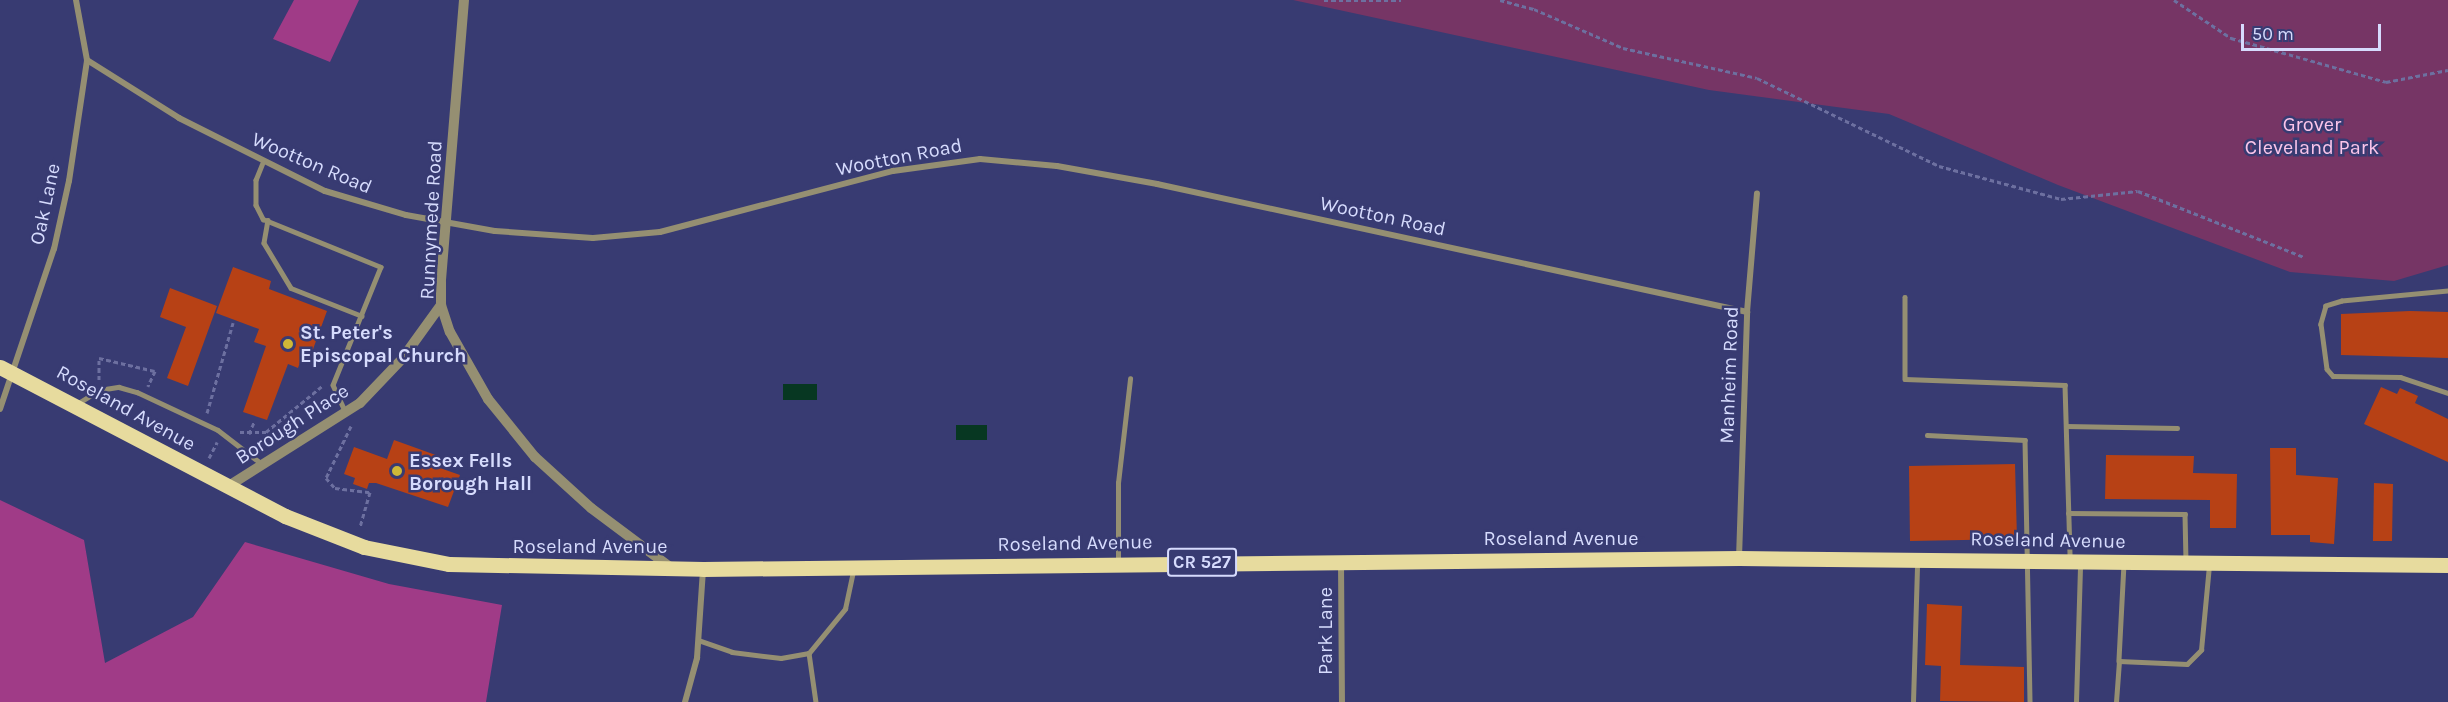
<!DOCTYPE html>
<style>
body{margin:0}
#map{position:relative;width:2448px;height:702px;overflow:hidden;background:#383b72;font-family:Karla,sans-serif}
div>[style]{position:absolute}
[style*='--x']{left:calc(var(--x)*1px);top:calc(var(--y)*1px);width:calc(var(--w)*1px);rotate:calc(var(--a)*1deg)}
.green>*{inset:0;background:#763565}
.forest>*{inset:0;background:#a03b87}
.water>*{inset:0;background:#073722}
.building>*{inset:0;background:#b74115}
.path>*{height:3px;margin-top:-1.5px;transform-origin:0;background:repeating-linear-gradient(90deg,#6d70a0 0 4.5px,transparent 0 7.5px)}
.service>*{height:4.5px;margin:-2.25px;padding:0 2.25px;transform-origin:2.25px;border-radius:2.25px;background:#958f72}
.minor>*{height:6px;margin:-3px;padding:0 3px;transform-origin:3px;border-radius:3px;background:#958f72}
.tertiary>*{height:10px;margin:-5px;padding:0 5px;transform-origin:5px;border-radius:5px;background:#958f72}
.primary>*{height:15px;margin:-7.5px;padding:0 7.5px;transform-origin:7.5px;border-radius:7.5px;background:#e7db9e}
.dots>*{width:16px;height:16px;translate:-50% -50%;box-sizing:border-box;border:3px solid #383b72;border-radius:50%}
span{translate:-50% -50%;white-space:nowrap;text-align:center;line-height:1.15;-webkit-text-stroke:5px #383b72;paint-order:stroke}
.shield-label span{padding:2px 4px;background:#383b72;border:2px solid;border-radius:4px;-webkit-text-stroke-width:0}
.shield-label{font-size:18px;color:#d6dbfd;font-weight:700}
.park-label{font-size:20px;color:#fbc5ea}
.street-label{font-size:20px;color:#d6dbfd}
.poi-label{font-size:20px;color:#d6dbfd;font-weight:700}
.left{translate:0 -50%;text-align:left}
.scale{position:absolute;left:2241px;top:24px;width:140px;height:27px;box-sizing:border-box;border:3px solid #d6dbfd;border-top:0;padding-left:8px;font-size:18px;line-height:21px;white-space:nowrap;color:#d6dbfd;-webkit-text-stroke:4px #383b72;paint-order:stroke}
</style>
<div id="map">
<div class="green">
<i style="clip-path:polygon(1293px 0,2448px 0,2448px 265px,2394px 281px,2290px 272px,2058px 185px,1889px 114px,1709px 90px)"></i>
</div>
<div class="forest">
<i style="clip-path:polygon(294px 0,359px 0,330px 62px,273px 39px)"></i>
<i style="clip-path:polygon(0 500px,84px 540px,105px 663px,193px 617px,245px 542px,389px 584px,502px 605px,486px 702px,0 702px)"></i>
</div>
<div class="water">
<i style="clip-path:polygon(783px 384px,817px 384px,817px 400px,783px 400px)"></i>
<i style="clip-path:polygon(956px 425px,987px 425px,987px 440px,956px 440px)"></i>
</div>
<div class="building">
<i style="clip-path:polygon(233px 267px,271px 281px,269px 289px,327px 311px,312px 352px,305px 349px,298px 368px,288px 364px,267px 420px,243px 412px,266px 346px,254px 342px,259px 329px,216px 313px)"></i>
<i style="clip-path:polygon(170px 288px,217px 306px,188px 386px,167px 378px,186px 327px,160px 317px)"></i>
<i style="clip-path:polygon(2410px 311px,2448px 312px,2448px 358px,2341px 355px,2341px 314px)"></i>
<i style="clip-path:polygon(2381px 387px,2397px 394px,2400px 388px,2418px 396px,2415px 403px,2448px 419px,2448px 462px,2364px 424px)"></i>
<i style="clip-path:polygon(394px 440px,444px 458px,440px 468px,460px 475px,448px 507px,376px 483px,369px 483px,367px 489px,353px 484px,355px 478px,344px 474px,354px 447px,387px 459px)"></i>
<i style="clip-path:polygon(2270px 448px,2296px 448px,2296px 475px,2338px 478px,2334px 544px,2310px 542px,2310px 535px,2271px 535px)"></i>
<i style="clip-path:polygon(2106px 455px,2194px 456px,2193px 473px,2237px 474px,2236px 528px,2210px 528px,2210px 500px,2105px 499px)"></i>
<i style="clip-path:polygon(2015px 464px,2017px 539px,1910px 541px,1909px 466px)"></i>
<i style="clip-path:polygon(2374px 483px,2393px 484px,2392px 541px,2373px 541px)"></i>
<i style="clip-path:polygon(1927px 604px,1962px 606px,1960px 665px,2024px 667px,2024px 702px,1940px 701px,1941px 666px,1925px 665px)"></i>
</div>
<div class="path">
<i style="--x:1324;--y:0;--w:77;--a:0"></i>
<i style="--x:1500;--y:0;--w:35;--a:15"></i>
<i style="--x:1534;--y:9;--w:97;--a:23.7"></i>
<i style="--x:1623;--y:48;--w:137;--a:12.6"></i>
<i style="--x:1757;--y:78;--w:202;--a:25.8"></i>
<i style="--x:1939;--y:166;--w:126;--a:15.1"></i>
<i style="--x:2061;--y:199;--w:77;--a:-5.9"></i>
<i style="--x:2138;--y:191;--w:179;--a:21.7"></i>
<i style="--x:2174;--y:0;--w:69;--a:33.7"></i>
<i style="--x:2231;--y:38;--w:161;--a:15.8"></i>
<i style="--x:2386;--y:82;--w:63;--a:-11"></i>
<i style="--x:99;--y:380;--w:22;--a:-90"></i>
<i style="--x:99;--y:358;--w:57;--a:13.1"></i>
<i style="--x:155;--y:371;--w:17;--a:115"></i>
<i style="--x:207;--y:413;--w:94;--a:-73.9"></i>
<i style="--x:351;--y:426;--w:58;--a:115.7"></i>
<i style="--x:326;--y:478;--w:13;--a:48"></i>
<i style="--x:335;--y:488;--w:35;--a:7"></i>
<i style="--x:370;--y:492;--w:36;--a:106"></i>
<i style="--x:240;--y:432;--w:26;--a:0"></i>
<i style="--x:266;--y:432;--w:72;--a:-39.4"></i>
<i style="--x:249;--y:434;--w:13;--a:-67"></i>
<i style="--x:209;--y:458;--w:18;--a:-63"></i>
</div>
<div class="service">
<i style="--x:263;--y:163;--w:18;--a:112"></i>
<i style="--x:256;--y:180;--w:25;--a:90"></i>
<i style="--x:256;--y:205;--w:16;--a:63"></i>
<i style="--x:263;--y:219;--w:127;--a:22.1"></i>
<i style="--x:381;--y:267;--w:127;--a:112.1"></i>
<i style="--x:333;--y:385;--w:29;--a:65"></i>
<i style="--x:268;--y:220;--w:23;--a:100"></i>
<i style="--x:264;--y:243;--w:52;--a:59"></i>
<i style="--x:291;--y:288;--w:76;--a:21.5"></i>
<i style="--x:2448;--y:291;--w:106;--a:174.6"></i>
<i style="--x:2342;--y:301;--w:17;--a:163"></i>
<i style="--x:2326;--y:306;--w:19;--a:106"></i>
<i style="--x:2321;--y:324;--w:45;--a:82.4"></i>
<i style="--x:2327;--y:369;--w:9;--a:49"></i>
<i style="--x:2333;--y:376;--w:67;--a:0.9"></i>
<i style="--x:2400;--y:377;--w:51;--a:18.4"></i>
<i style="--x:1905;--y:297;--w:82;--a:90"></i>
<i style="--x:1905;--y:379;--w:160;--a:2.1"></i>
<i style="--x:2065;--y:385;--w:172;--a:88.3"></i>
<i style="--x:77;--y:404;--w:26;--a:-32"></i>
<i style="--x:99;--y:390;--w:20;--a:-9"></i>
<i style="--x:119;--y:387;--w:19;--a:16"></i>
<i style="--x:137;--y:392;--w:89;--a:25.1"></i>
<i style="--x:218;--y:430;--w:56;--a:37.7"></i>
<i style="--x:2066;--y:426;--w:111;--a:1"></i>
<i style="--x:1927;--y:435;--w:98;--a:2.9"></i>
<i style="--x:2025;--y:440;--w:262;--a:88.9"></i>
<i style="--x:2068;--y:513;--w:117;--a:0.5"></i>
<i style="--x:2185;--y:514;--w:46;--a:88.8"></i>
<i style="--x:1118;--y:563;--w:80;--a:-90"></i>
<i style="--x:1118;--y:483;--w:105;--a:-83.4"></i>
<i style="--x:2124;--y:564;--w:97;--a:93"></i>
<i style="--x:2119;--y:661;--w:68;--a:2.5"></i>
<i style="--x:2187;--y:664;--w:20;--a:-45"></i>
<i style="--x:2201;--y:650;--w:84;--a:-84.6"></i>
<i style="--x:698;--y:640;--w:36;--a:19"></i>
<i style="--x:732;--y:652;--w:49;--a:7"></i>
<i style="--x:781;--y:658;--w:28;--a:-10"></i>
<i style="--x:809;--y:653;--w:57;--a:-50.7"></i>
<i style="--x:845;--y:609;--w:39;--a:-78"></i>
<i style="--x:809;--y:653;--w:49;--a:81.9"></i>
<i style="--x:1913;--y:702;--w:138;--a:-88.3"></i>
<i style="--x:2076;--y:702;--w:138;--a:-88.3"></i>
<i style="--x:2116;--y:702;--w:41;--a:-85.8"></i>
</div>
<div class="minor">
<i style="--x:87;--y:60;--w:109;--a:32.2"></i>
<i style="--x:179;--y:118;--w:163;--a:26.6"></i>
<i style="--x:325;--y:191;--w:84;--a:16.5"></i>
<i style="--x:406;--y:215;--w:90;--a:10.2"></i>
<i style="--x:495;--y:231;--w:98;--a:4.1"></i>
<i style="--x:593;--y:238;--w:67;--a:-5.1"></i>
<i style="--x:660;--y:232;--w:241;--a:-14.7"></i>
<i style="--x:893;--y:171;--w:88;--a:-7.9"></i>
<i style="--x:980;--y:159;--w:77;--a:5.2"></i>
<i style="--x:1057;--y:166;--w:102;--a:10.2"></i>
<i style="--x:1157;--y:184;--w:604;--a:12.24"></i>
<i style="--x:0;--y:409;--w:169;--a:-71.4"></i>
<i style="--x:54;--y:249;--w:70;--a:-77.6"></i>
<i style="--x:69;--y:181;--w:122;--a:-81.5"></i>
<i style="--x:87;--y:60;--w:61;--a:-100.4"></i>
<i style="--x:1739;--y:558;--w:246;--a:-88.1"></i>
<i style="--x:1747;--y:312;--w:119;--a:-85.2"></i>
<i style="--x:1341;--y:562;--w:140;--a:89.6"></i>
<i style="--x:685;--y:702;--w:46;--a:-74.7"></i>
<i style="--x:697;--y:658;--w:88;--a:-86.1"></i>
</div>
<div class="tertiary">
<i style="--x:464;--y:0;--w:283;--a:94.7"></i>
<i style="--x:441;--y:282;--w:23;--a:90"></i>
<i style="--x:441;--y:305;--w:28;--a:72"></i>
<i style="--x:450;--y:332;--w:77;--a:60.4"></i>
<i style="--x:488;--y:399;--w:75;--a:51"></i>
<i style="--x:535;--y:457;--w:76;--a:42.3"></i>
<i style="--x:591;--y:508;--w:99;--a:36.8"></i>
<i style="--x:227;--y:487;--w:157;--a:-32.3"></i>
<i style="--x:360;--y:403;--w:61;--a:-46.3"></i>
<i style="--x:402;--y:359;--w:67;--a:-54.2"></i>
</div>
<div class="primary">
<i style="--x:0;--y:367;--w:322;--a:27.6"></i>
<i style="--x:285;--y:516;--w:85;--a:21.4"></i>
<i style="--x:364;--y:547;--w:87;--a:11.3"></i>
<i style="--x:449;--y:564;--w:254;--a:1.1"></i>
<i style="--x:703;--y:569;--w:1036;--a:-0.61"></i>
<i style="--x:1739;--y:558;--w:709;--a:0.57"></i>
</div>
<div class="dots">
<i style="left:288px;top:344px;background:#cfb837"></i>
<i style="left:397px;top:471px;background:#cfb837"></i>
</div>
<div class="shield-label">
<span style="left:1202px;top:562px">CR 527</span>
</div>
<div class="park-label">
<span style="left:2312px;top:136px">Grover<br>Cleveland Park</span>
</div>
<div class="street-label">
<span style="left:899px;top:157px;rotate:-11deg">Wootton Road</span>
<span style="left:312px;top:163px;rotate:23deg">Wootton Road</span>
<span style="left:45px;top:204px;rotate:-78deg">Oak Lane</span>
<span style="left:1383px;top:216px;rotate:12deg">Wootton Road</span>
<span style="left:431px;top:220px;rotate:-87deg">Runnymede Road</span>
<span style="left:1729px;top:375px;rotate:-88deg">Manheim Road</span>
<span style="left:126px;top:408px;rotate:29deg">Roseland Avenue</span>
<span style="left:292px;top:424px;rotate:-33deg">Borough Place</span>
<span style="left:1561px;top:538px">Roseland Avenue</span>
<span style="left:2048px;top:540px;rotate:1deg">Roseland Avenue</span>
<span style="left:1075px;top:543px;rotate:-1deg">Roseland Avenue</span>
<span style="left:590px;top:546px">Roseland Avenue</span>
<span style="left:1325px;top:631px;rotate:-90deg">Park Lane</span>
</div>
<div class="poi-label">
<span class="left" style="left:300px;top:344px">St. Peter's<br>Episcopal Church</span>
<span class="left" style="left:409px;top:472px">Essex Fells<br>Borough Hall</span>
</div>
<div class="scale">50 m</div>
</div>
